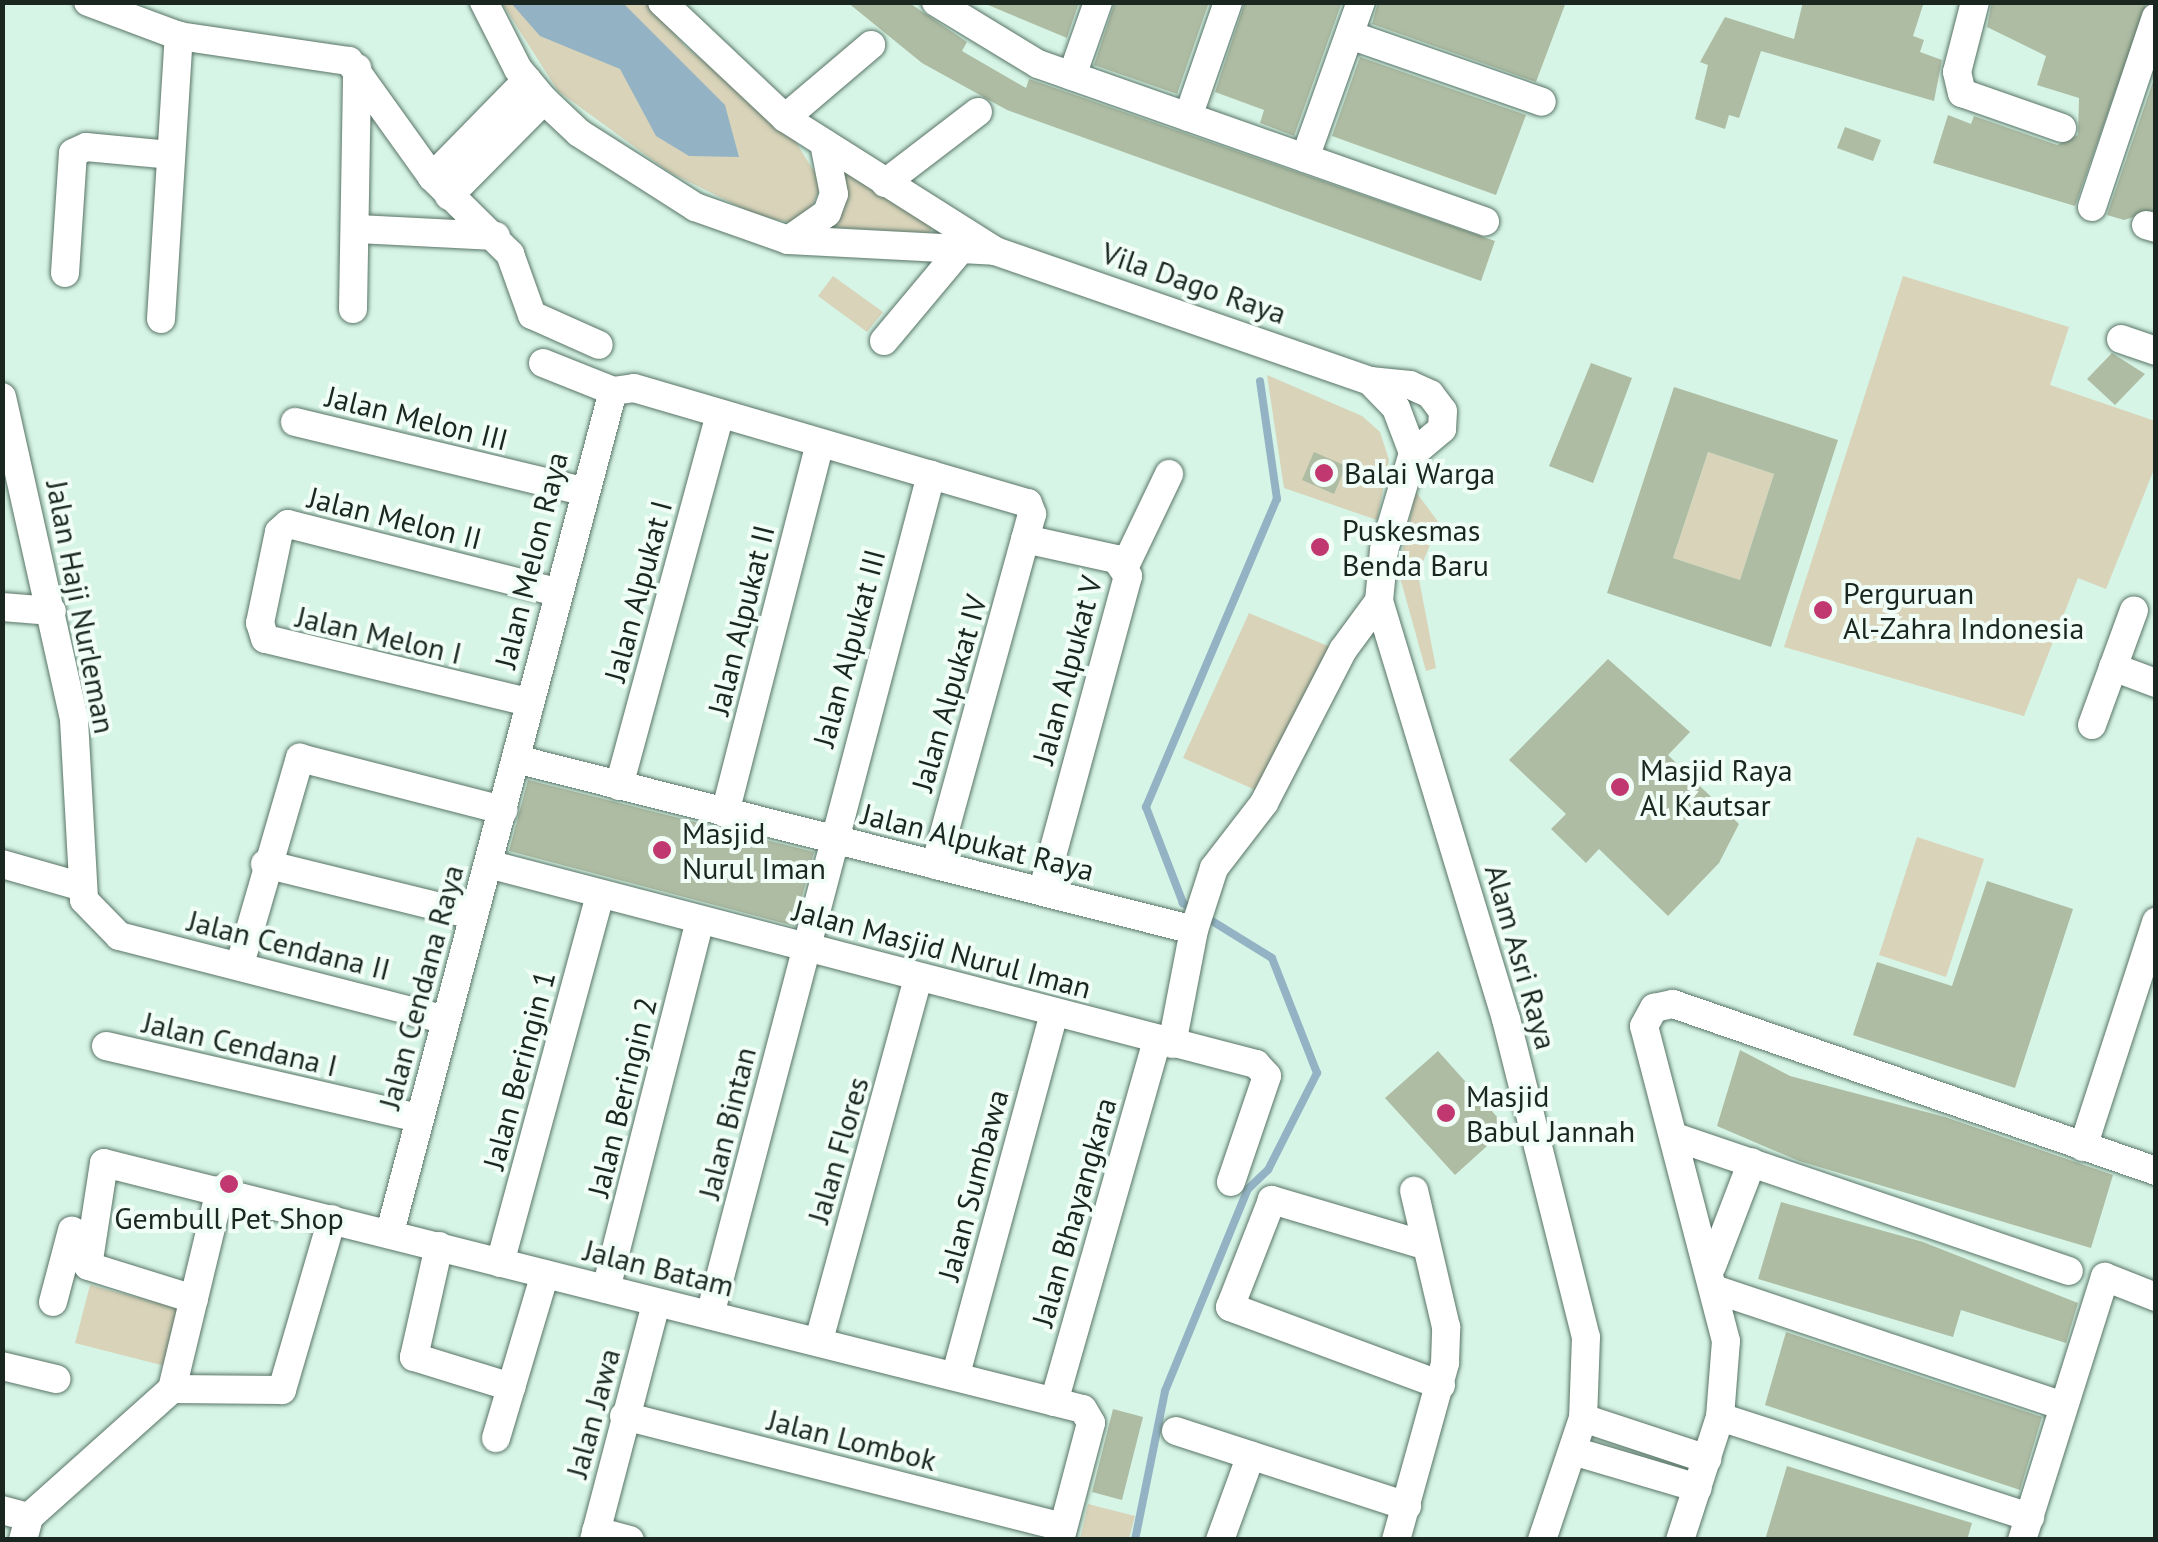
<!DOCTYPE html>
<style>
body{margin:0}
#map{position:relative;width:2158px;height:1542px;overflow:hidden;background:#d6f5e6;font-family:"PT Sans",sans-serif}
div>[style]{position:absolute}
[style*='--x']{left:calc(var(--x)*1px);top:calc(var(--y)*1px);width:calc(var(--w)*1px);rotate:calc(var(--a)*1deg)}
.green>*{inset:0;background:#d8d3b9}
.water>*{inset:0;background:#93b3c4}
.stream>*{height:8px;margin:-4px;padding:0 4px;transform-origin:4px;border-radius:4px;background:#93b3c4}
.building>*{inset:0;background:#aebca3}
.roads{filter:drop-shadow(0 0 2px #597467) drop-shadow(0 0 2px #597467)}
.street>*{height:28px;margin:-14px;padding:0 14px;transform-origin:14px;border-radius:14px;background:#fff}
.dots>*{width:28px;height:28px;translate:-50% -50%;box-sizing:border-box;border:5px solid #f1fef7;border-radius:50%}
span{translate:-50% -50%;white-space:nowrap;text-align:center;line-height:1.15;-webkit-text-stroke:8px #f1fef7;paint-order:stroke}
.street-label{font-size:30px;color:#1a2620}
.poi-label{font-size:30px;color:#1a2620}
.left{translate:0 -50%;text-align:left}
.frame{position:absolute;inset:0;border:5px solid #1a2620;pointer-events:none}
</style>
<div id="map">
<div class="green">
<i style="clip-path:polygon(502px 3px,648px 3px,685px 46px,787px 128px,815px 173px,819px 190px,809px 213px,793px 223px,756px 215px,669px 172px,558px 91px)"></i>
<i style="clip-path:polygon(842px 168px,932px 227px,929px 233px,828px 227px)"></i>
<i style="clip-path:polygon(833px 276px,883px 312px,867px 332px,818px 296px)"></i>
<i style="clip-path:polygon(1903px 276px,2069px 327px,2050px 385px,2155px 421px,2155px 467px,2106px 589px,2078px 578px,2024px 716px,1784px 647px)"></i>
<i style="clip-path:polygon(1267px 375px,1362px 416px,1380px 432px,1389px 460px,1377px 520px,1284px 488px)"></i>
<i style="clip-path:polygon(1708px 452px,1774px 474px,1740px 580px,1673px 558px)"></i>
<i style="clip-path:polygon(1416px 492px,1439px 523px,1418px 574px,1436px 668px,1426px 671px,1398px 570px)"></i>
<i style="clip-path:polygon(1249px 613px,1335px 649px,1260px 792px,1183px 758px)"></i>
<i style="clip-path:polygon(1917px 837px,1984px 859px,1946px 977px,1879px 955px)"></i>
<i style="clip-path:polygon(90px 1285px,180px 1309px,165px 1366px,75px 1343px)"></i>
<i style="clip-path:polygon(1088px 1504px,1135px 1516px,1129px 1539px,1080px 1539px)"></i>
</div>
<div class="water">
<i style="clip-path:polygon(511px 3px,623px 3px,725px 105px,739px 157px,689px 156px,656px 136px,620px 69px,540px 36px)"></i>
</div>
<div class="stream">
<i style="--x:1135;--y:1540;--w:152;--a:-78.6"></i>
<i style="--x:1165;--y:1391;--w:218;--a:-67.7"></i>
<i style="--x:1248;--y:1189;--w:28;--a:-44"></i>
<i style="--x:1268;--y:1170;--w:109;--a:-63.2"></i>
<i style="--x:1317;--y:1073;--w:123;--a:-111.4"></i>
<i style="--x:1272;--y:958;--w:105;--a:-148.3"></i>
<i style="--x:1183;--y:903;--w:103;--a:-111.1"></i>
<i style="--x:1146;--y:807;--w:335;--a:-67"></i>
<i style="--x:1277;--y:499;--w:119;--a:-98.2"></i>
</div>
<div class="building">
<i style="clip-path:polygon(847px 2px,908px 2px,967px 42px,962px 51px,1026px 88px,1029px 79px,1495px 241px,1481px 281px,1007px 110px,922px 63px)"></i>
<i style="clip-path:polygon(981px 2px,1079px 2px,1067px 38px)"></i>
<i style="clip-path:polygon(1115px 2px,1209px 2px,1177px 94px,1094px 65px)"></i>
<i style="clip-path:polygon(1245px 2px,1342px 2px,1294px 136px,1260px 123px,1264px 110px,1215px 92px)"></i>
<i style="clip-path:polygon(1378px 2px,1566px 2px,1536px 82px,1372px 24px)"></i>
<i style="clip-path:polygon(1803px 2px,1924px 2px,1913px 36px,1924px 40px,1920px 52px,1942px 60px,1934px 101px,1761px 51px,1739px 118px,1729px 115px,1725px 129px,1695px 119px,1708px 65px,1700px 62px,1725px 17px,1794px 39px)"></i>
<i style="clip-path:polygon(1992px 2px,2147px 2px,2075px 206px,1933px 163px,1948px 115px,1971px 124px,1974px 116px,2057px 145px,2078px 135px,2079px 98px,2037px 85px,2046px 56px,1987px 27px)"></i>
<i style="clip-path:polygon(1360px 57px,1526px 115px,1496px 195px,1332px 136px)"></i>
<i style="clip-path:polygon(2156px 73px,2156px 210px,2124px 220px,2107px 215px)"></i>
<i style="clip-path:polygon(1845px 127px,1881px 140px,1873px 161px,1837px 148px)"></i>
<i style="clip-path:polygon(2112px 353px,2145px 374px,2115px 405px,2087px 379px)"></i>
<i style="clip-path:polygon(1591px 363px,1632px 378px,1593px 483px,1549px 466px)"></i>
<i style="clip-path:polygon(evenodd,1674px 387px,1838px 440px,1771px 647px,1607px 593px,1674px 387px,1708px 452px,1774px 474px,1740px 580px,1673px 558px,1708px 452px)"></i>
<i style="clip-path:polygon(1314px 452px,1346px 466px,1334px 494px,1302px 480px)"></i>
<i style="clip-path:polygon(1608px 659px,1690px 732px,1668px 755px,1739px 824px,1719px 863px,1668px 916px,1599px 849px,1586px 863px,1551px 829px,1566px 814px,1509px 760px)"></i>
<i style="clip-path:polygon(528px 780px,814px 852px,794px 926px,509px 851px)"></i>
<i style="clip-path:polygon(1987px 881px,2073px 909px,2015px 1088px,1853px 1035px,1877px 962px,1952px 986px)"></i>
<i style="clip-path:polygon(1740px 1050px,1790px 1076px,1945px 1117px,2113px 1175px,2091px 1248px,1799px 1161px,1717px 1126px)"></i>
<i style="clip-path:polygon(1438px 1051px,1507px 1128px,1455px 1175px,1385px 1098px)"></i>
<i style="clip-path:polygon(1781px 1202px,1923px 1242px,2078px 1303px,2066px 1343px,1961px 1310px,1953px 1337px,1758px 1279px)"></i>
<i style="clip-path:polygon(1786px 1332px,2042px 1417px,2020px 1490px,1765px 1405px)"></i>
<i style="clip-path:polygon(1113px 1409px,1143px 1417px,1122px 1500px,1092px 1492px)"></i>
<i style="clip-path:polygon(1787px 1466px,1972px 1523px,1967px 1540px,1765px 1540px)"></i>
</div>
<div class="roads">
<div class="street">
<i style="--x:88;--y:2;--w:97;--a:20.5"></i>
<i style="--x:179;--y:36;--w:172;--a:8.4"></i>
<i style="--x:349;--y:61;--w:143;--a:54.4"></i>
<i style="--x:432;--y:177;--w:110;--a:44.6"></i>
<i style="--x:510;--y:254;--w:65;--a:70.2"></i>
<i style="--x:532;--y:315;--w:73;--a:24.1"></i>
<i style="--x:484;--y:2;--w:75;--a:63.1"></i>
<i style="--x:518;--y:69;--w:40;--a:50"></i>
<i style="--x:544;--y:100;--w:48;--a:43.3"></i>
<i style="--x:579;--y:133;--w:138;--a:32.5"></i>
<i style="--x:695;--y:207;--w:99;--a:19.5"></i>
<i style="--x:788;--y:240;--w:207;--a:3"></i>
<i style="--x:995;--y:251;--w:397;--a:19.1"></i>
<i style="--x:1370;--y:381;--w:40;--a:5.7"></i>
<i style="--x:1410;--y:385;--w:22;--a:24"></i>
<i style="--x:1430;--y:394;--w:21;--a:53"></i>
<i style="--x:1443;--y:411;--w:18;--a:93"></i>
<i style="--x:1442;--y:429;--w:38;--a:140"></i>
<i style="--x:662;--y:2;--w:169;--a:43.3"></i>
<i style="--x:785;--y:118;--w:249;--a:32.3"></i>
<i style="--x:936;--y:2;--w:119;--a:31.3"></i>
<i style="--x:1038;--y:64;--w:474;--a:19.4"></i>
<i style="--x:1975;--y:2;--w:72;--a:104.4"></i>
<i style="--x:1957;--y:72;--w:22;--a:77"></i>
<i style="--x:1962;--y:93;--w:106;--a:19.3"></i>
<i style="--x:1350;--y:35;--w:203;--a:19.2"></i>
<i style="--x:1072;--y:76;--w:78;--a:-70.6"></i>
<i style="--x:1188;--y:117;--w:122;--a:-70.8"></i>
<i style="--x:785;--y:118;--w:113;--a:-40.3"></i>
<i style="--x:1305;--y:158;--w:166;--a:-70.3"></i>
<i style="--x:432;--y:177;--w:136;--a:-45.6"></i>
<i style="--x:885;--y:183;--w:117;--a:-37.4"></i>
<i style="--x:449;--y:196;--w:135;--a:-45.3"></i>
<i style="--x:2092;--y:207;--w:200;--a:-71.4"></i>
<i style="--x:2146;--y:225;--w:10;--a:17"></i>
<i style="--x:357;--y:229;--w:139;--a:2.9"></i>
<i style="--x:790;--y:239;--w:45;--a:-35.1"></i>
<i style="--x:827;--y:213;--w:20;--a:-70"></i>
<i style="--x:834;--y:194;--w:52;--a:-101.1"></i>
<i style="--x:65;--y:273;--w:120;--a:-86.2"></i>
<i style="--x:73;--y:153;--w:14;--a:-25"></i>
<i style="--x:86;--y:147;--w:84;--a:5.4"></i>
<i style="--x:353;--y:309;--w:241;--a:-89"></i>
<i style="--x:161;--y:319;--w:284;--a:-86.4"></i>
<i style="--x:2121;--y:339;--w:37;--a:19"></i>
<i style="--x:884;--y:341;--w:119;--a:-50.1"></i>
<i style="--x:543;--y:363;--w:75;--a:21.8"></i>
<i style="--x:1370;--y:381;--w:37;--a:46"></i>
<i style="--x:1396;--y:408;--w:48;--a:69.3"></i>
<i style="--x:1413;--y:453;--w:101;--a:106.6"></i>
<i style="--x:1384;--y:550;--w:51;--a:95.6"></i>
<i style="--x:1379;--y:601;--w:437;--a:73.1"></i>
<i style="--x:1506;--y:1019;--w:328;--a:75.9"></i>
<i style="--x:1586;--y:1337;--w:81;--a:92.1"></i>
<i style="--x:1583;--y:1418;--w:129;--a:108.6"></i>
<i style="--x:2;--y:397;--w:331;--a:77.4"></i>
<i style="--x:74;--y:720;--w:180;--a:86.8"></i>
<i style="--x:84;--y:900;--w:50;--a:45.8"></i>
<i style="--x:119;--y:936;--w:334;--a:14.4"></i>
<i style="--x:295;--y:422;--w:295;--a:13.5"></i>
<i style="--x:1025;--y:539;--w:93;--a:12.4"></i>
<i style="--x:1116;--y:559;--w:21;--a:55"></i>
<i style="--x:1128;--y:576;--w:327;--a:105.2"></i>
<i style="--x:1125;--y:566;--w:102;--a:-64.4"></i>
<i style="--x:2;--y:607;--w:50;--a:4.6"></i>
<i style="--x:2113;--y:667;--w:46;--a:20.4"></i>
<i style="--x:528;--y:702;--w:270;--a:-166.5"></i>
<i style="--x:265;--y:639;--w:17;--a:-107"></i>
<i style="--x:260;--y:623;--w:93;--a:-78.2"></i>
<i style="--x:279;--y:532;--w:12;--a:-42"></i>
<i style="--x:288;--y:524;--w:276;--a:14.2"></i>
<i style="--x:2092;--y:725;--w:122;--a:-69.9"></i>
<i style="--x:516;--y:759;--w:699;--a:14.16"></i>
<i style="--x:1194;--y:930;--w:116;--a:100.9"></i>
<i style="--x:619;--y:786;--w:386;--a:-74.8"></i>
<i style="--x:725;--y:813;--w:382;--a:-75.6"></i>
<i style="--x:2;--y:864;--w:80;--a:15.9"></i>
<i style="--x:265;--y:864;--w:214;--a:13.8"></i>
<i style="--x:488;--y:864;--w:794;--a:14.6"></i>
<i style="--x:1256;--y:1064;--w:16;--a:47"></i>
<i style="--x:1267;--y:1076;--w:112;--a:108.8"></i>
<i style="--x:1194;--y:930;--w:65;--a:-72.1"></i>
<i style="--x:1214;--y:868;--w:82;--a:-52.4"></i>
<i style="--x:1264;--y:803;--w:172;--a:-62.7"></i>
<i style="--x:1343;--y:650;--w:61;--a:-53.7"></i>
<i style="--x:240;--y:964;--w:215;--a:-73.8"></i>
<i style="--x:300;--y:758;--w:210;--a:14.4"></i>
<i style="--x:106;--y:1046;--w:321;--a:13"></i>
<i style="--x:1675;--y:1137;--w:416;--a:18.8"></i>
<i style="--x:2083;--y:1147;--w:237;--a:-72"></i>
<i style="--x:104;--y:1163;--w:1009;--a:14.11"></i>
<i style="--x:1083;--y:1409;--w:16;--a:60"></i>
<i style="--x:1091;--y:1423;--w:121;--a:104.8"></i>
<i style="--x:104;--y:1163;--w:104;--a:98.8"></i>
<i style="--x:88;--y:1266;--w:111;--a:17.3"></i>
<i style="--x:390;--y:1232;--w:870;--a:-75.15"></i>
<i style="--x:613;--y:391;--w:21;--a:-8"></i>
<i style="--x:634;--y:388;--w:410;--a:16.3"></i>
<i style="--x:1028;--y:503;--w:12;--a:70"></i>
<i style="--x:1032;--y:514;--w:364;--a:105.4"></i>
<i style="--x:1424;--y:1245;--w:159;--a:-163.5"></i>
<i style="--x:1272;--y:1200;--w:115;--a:111.4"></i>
<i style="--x:1230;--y:1307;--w:225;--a:20.3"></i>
<i style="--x:439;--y:1246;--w:114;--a:102.7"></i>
<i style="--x:414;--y:1357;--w:102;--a:17.2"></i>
<i style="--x:500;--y:1263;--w:382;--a:-74.8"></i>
<i style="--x:1712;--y:1266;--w:111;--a:-69"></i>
<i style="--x:606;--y:1289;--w:381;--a:-75.7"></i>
<i style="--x:1717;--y:1290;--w:363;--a:18.5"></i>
<i style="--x:53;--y:1302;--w:74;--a:-75.2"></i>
<i style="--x:710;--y:1315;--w:869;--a:-75.26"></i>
<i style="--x:819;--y:1340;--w:376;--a:-74.7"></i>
<i style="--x:2;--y:1366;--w:56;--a:13.5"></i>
<i style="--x:956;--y:1374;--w:374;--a:-74.8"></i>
<i style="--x:172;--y:1389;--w:110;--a:0.5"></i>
<i style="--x:282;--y:1390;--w:178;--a:-73.7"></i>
<i style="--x:1054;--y:1402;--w:376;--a:-74.1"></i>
<i style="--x:624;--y:1416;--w:453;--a:14.2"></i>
<i style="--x:1720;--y:1417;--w:326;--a:17.9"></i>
<i style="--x:1583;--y:1418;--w:131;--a:18.3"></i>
<i style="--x:1176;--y:1431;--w:243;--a:18"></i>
<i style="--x:496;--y:1438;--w:171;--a:-73.4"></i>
<i style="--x:1573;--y:1451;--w:130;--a:16.5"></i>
<i style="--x:2;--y:1510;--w:28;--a:15"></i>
<i style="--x:596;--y:1531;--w:35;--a:15"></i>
<i style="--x:23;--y:1540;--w:24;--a:-75"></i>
<i style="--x:29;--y:1517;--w:192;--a:-41.8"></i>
<i style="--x:172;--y:1389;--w:205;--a:-76.4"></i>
<i style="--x:594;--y:1540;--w:245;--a:-75.3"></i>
<i style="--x:1220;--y:1540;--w:90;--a:-70"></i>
<i style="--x:1396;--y:1540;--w:184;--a:-74.5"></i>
<i style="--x:1445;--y:1363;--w:36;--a:-88"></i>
<i style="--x:1446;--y:1327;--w:140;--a:-103.2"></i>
<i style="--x:1680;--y:1540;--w:129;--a:-72"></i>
<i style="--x:1720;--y:1417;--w:76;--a:-85.5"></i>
<i style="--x:1726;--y:1341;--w:325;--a:-104.6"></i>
<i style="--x:1644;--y:1026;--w:21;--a:-61"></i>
<i style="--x:1654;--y:1008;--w:19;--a:-12"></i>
<i style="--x:1673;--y:1004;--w:511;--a:19.07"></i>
<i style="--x:2022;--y:1540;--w:276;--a:-72.5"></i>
<i style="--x:2105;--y:1277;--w:55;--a:21.4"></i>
</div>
</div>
<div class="dots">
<i style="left:1324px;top:473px;background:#c13770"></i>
<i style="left:1320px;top:547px;background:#c13770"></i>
<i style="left:1823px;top:610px;background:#c13770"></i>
<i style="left:1620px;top:787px;background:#c13770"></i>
<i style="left:662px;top:850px;background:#c13770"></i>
<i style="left:1446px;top:1113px;background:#c13770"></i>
<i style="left:229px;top:1184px;background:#c13770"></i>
</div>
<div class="street-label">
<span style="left:1194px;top:283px;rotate:19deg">Vila Dago Raya</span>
<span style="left:417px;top:418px;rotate:14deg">Jalan Melon III</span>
<span style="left:395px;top:518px;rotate:14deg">Jalan Melon II</span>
<span style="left:531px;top:560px;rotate:-76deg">Jalan Melon Raya</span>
<span style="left:638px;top:591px;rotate:-75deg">Jalan Alpukat I</span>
<span style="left:81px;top:607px;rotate:79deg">Jalan Haji Nurleman</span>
<span style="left:741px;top:620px;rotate:-76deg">Jalan Alpukat II</span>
<span style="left:379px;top:635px;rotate:13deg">Jalan Melon I</span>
<span style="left:849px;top:648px;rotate:-75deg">Jalan Alpukat III</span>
<span style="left:1067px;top:670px;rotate:-75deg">Jalan Alpukat V</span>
<span style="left:949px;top:693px;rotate:-74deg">Jalan Alpukat IV</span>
<span style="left:978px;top:842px;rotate:14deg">Jalan Alpukat Raya</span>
<span style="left:289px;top:945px;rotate:14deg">Jalan Cendana II</span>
<span style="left:942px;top:949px;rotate:15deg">Jalan Masjid Nurul Iman</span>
<span style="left:1521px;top:957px;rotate:74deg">Alam Asri Raya</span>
<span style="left:421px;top:987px;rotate:-75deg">Jalan Cendana Raya</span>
<span style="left:240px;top:1044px;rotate:13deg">Jalan Cendana I</span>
<span style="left:519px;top:1070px;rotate:-75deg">Jalan Beringin 1</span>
<span style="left:622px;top:1097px;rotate:-76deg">Jalan Beringin 2</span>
<span style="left:727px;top:1123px;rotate:-76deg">Jalan Bintan</span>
<span style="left:838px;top:1150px;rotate:-74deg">Jalan Flores</span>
<span style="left:973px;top:1185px;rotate:-75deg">Jalan Sumbawa</span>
<span style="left:1074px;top:1212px;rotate:-74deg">Jalan Bhayangkara</span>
<span style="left:659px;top:1268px;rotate:14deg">Jalan Batam</span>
<span style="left:593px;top:1413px;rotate:-75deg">Jalan Jawa</span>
<span style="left:852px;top:1440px;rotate:14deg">Jalan Lombok</span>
</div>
<div class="poi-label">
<span class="left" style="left:1344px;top:473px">Balai Warga</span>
<span class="left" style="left:1342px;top:547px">Puskesmas<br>Benda Baru</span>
<span class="left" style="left:1843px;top:610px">Perguruan<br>Al-Zahra Indonesia</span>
<span class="left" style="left:1640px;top:787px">Masjid Raya<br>Al Kautsar</span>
<span class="left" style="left:682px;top:850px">Masjid<br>Nurul Iman</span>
<span class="left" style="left:1466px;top:1113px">Masjid<br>Babul Jannah</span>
<span style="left:229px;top:1218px">Gembull Pet Shop</span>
</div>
<div class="frame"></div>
</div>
